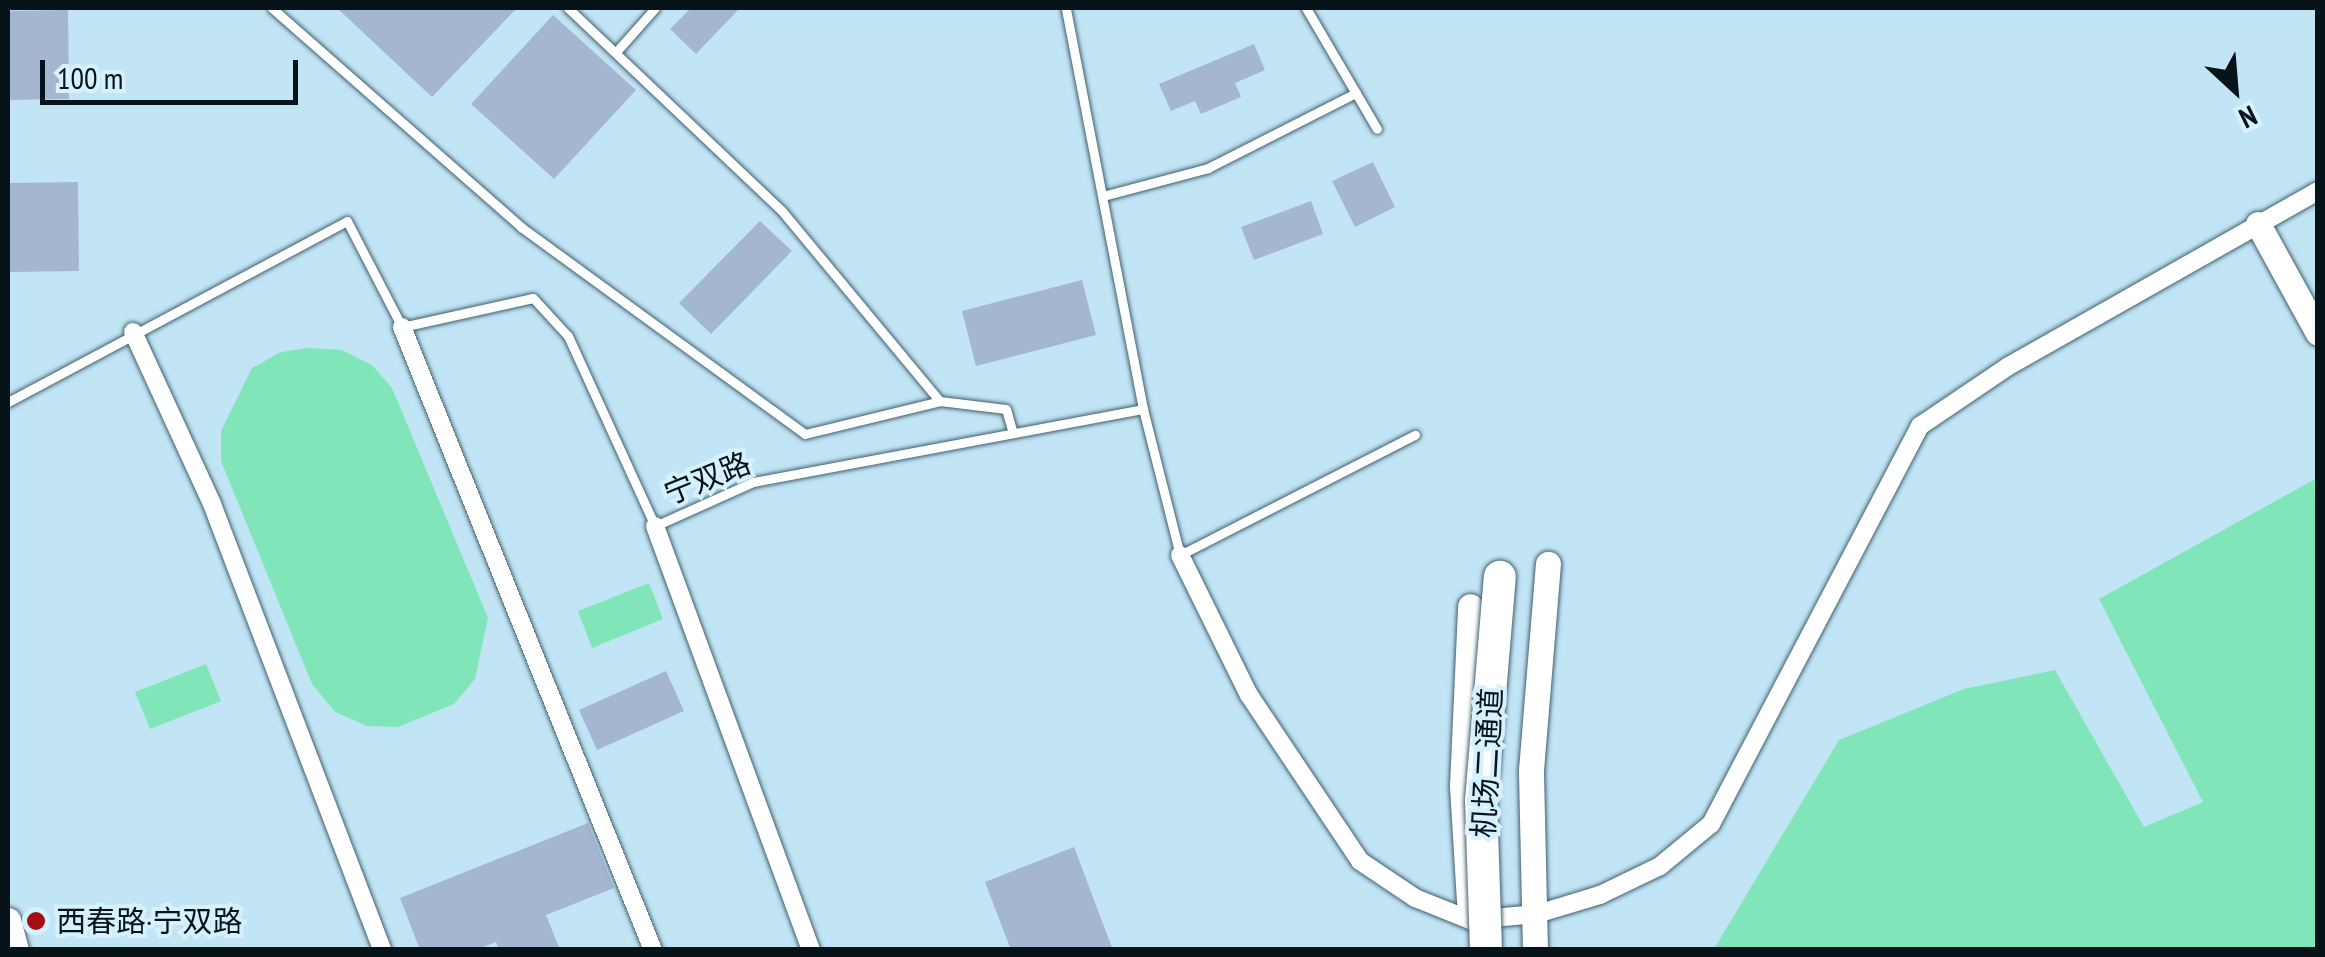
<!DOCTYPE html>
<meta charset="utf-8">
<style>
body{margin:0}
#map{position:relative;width:2325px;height:957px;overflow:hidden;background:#c2e5f6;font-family:"PT Sans Narrow","Noto Sans SC",sans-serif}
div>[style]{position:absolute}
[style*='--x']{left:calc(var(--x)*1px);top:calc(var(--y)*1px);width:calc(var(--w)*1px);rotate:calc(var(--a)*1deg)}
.green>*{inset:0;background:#80e5b8}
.building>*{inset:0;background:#a5b6d1}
.roads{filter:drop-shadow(0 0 2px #40606e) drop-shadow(0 0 2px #40606e)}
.lane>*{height:9px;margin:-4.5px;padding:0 4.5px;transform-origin:4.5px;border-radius:4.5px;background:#fff}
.street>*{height:18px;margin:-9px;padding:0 9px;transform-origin:9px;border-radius:9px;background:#fff}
.secondary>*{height:25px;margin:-12.5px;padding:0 12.5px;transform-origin:12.5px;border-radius:12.5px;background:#fff}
.bridges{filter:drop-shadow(0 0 2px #40606e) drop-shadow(0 0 2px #40606e)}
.highway-bridge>*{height:32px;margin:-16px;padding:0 16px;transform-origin:16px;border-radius:16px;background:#fff}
.dots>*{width:28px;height:28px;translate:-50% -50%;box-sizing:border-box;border:5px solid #d5f1ff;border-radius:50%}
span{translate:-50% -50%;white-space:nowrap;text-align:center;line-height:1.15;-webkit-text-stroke:8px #d5f1ff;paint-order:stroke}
.street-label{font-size:30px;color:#061318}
.poi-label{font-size:30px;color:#061318}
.left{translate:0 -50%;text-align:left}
.frame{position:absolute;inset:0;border:10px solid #061318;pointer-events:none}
.north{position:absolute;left:2185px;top:40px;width:100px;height:100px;-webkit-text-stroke:8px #d5f1ff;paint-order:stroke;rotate:154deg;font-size:28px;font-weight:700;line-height:40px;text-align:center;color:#061318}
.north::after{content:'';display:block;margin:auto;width:35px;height:45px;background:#061318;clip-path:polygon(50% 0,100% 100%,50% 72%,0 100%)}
.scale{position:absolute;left:40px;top:60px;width:258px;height:45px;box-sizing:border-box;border:5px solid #061318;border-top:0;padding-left:12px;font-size:30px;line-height:35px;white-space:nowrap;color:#061318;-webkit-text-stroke:8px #d5f1ff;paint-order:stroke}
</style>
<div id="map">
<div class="green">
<i style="clip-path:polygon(309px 348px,342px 350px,372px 365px,392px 388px,488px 618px,475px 679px,454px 704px,398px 727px,367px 726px,335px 712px,312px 684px,221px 461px,221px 431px,252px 368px,281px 352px)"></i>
<i style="clip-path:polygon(2317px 478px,2317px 949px,1714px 949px,1839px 740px,1964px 689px,2055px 670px,2144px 827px,2203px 802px,2099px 599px)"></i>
<i style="clip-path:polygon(649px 583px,663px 619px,592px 648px,578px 611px)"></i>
<i style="clip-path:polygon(206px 664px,221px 701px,150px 729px,135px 692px)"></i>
</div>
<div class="building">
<i style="clip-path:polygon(337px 8px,517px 8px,432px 97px)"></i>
<i style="clip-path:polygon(691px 8px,740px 8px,696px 54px,670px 29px)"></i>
<i style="clip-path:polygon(68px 10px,69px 99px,8px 100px,8px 11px)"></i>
<i style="clip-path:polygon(553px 15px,636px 90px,554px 179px,471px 104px)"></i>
<i style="clip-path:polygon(1254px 44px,1265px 70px,1235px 83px,1241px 97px,1201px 114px,1195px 101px,1171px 111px,1159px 84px)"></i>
<i style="clip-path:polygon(1373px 162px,1395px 207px,1355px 227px,1332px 181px)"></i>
<i style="clip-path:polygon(78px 182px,79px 271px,8px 272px,8px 183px)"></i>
<i style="clip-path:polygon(1311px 201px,1323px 234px,1254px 260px,1241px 227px)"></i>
<i style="clip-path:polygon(760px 221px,792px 251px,711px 334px,679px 303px)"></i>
<i style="clip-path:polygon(1082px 280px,1096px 335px,976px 366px,962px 311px)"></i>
<i style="clip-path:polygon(666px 671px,684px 711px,597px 750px,579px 710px)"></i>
<i style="clip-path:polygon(588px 823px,614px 888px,546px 915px,560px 950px,499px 950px,496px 942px,476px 950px,420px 950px,400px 898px)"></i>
<i style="clip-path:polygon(1074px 847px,1113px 950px,1011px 950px,985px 882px)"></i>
</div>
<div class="roads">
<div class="lane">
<i style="--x:272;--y:8;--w:332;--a:41.3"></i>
<i style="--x:521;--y:227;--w:351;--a:36.1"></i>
<i style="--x:805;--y:434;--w:139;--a:-13.7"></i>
<i style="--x:940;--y:401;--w:66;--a:6.9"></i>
<i style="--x:1006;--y:409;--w:25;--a:74"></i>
<i style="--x:568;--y:8;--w:295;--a:43.5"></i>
<i style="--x:782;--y:211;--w:247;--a:50.3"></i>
<i style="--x:1306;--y:8;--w:140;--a:59.6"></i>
<i style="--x:616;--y:52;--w:59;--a:-48.4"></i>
<i style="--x:1103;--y:196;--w:109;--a:-14.9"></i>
<i style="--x:1208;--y:168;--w:166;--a:-26.9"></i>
<i style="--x:8;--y:402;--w:384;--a:-28.1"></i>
<i style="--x:347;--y:221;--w:119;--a:62.6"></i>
<i style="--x:402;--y:327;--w:134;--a:-12.5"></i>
<i style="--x:533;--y:298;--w:52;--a:47.4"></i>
<i style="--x:568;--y:336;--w:209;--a:65.4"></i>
<i style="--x:655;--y:526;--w:107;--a:-24.2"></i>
<i style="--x:753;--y:482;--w:397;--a:-10.6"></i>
<i style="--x:1143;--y:409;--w:408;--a:-100.9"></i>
<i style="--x:1143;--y:409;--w:151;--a:75.8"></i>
<i style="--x:1180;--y:555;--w:264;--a:-27.1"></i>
</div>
<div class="street">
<i style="--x:402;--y:327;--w:672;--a:68.06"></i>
<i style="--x:133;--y:332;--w:189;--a:65.3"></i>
<i style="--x:212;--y:504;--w:477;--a:69.1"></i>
<i style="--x:655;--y:526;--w:452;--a:69.8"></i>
<i style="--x:1180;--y:555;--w:156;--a:63.8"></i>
<i style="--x:1249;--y:695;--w:200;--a:56.2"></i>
<i style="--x:1360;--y:861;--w:66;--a:33.9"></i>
<i style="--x:1415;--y:898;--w:59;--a:21.8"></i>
<i style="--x:1470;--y:920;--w:67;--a:-5.1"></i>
<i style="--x:1537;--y:914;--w:66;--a:-16.8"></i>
<i style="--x:1600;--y:895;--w:67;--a:-25.8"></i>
<i style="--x:1660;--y:866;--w:66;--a:-39.5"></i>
<i style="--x:1711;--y:824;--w:450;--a:-62.3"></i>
<i style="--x:1920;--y:426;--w:105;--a:-34.1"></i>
<i style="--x:2007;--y:367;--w:357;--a:-29.5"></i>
</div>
<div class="secondary">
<i style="--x:2258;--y:224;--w:124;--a:61.2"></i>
<i style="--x:1469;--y:901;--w:116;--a:-93.5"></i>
<i style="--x:1462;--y:785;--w:179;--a:-87.4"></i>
<i style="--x:8;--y:920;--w:31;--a:75"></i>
<i style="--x:1535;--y:950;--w:180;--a:-91.3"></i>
<i style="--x:1531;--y:770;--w:207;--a:-85.3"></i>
</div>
</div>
<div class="bridges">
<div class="highway-bridge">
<i style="--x:1486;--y:950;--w:149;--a:-91.9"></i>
<i style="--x:1481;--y:801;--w:225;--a:-85.2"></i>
</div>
</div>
<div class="dots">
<i style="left:36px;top:921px;background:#a50f13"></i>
</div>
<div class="street-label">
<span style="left:707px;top:478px;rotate:-22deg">宁双路</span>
<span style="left:1487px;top:763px;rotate:-87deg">机场二通道</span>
</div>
<div class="poi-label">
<span class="left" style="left:56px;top:921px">西春路·宁双路</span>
</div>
<div class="frame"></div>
<div class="north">N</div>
<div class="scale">100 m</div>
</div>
